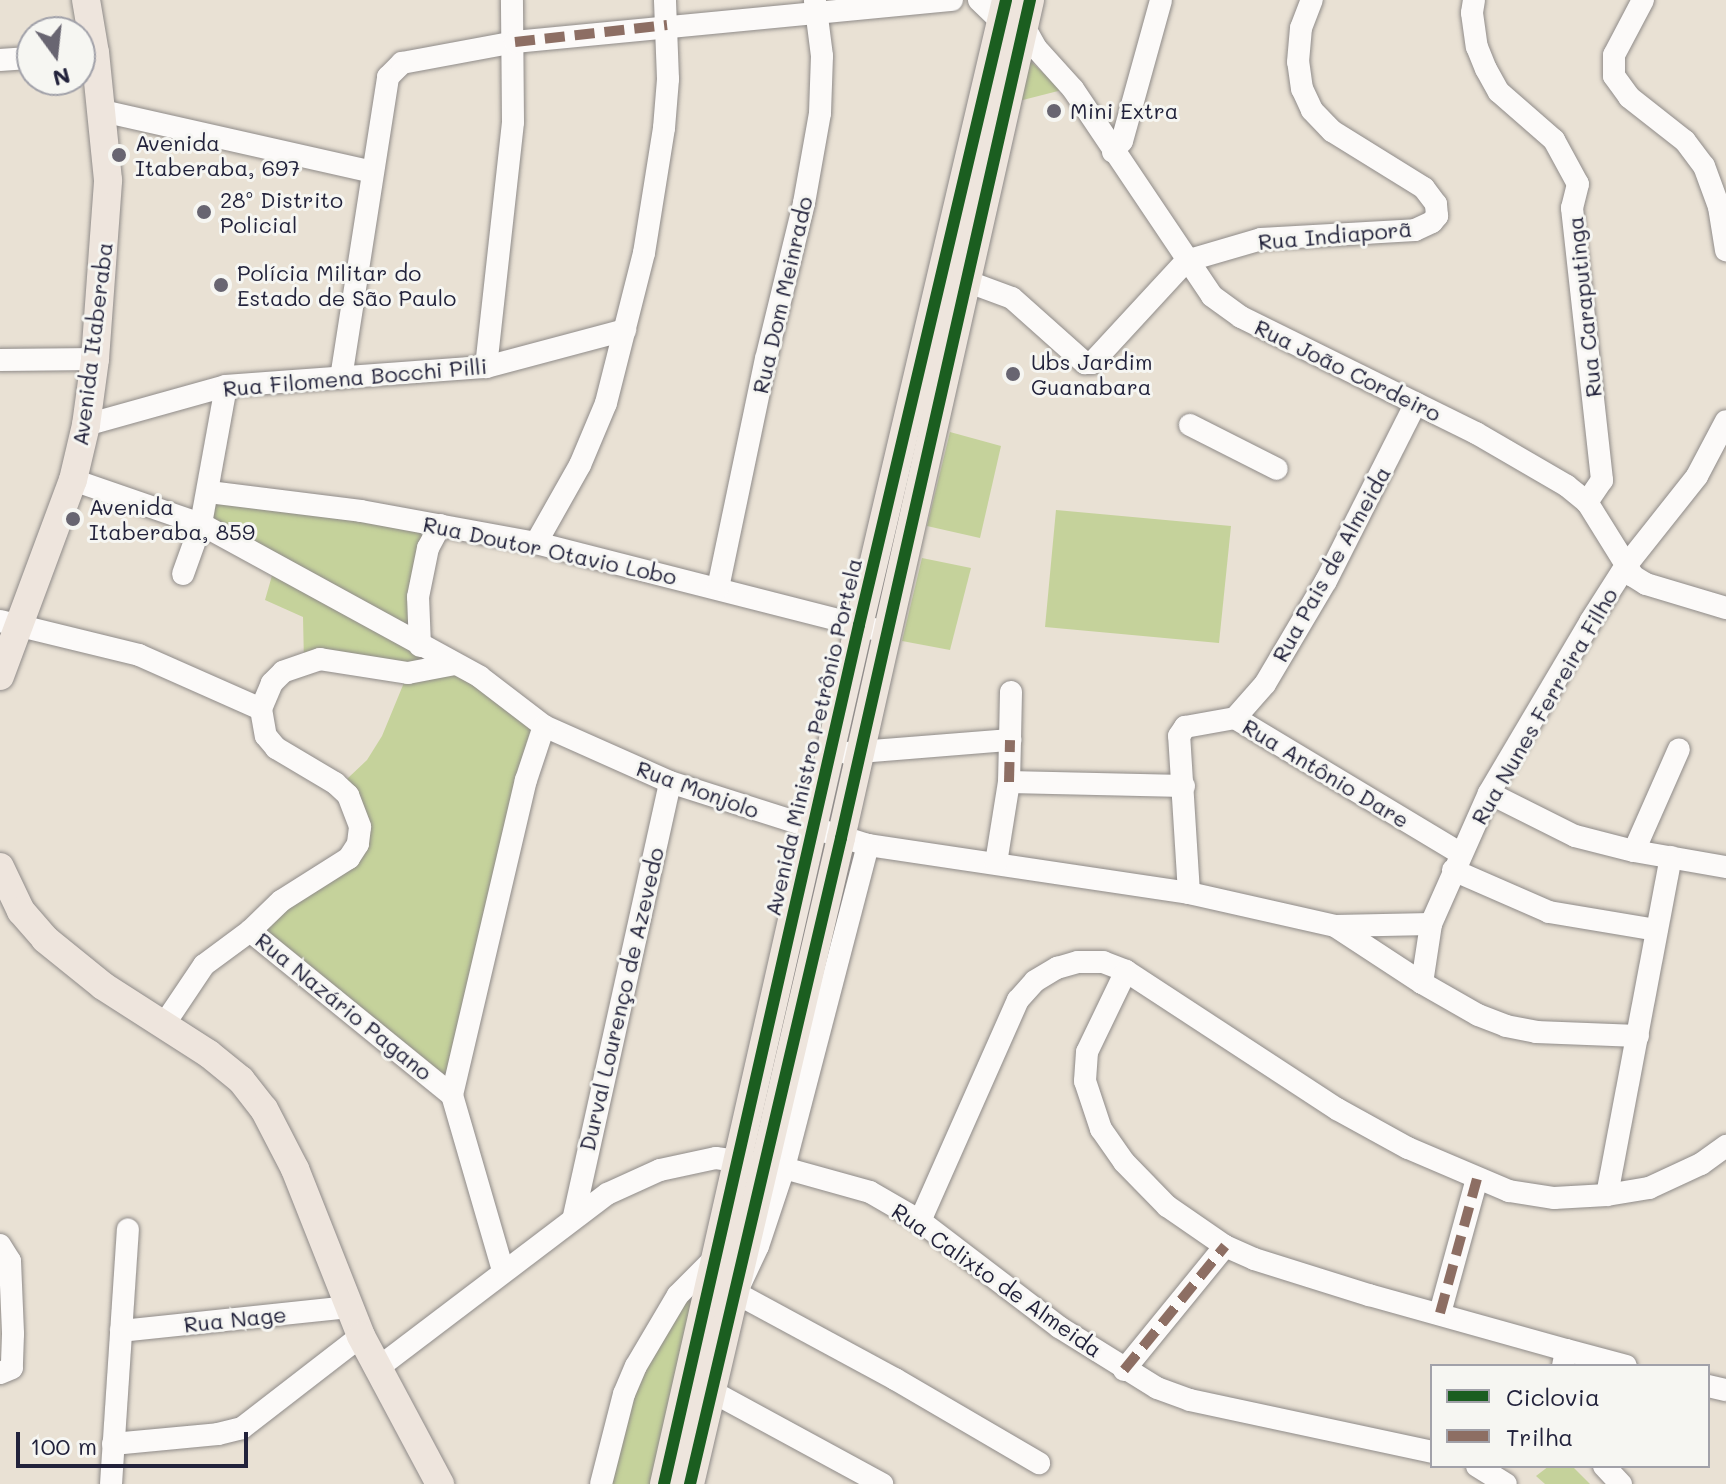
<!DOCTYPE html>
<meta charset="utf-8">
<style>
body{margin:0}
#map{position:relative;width:1726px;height:1484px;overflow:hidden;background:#e9e1d4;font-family:Mali,sans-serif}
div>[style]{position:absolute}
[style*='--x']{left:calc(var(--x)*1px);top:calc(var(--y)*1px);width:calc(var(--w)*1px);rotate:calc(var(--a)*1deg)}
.green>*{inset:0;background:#c5d29b}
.roads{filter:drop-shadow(0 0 2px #8f8b89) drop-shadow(0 0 2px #8f8b89)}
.minor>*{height:22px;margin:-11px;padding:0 11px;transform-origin:11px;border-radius:11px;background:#fcfaf9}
.major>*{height:28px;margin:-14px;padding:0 14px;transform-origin:14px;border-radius:14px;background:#eee5dd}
.quiet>*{height:10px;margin-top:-5px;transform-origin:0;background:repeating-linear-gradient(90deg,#8d6e63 0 20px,transparent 0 30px)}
.cycleway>*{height:12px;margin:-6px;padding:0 6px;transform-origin:6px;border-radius:6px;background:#1b5e20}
.dots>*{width:22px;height:22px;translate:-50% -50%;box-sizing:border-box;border:4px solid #f6f6f2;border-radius:50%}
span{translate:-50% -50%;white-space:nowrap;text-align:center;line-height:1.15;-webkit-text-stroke:6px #f6f6f2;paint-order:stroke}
.poi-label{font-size:22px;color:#22223b}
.left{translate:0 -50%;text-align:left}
.street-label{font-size:22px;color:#22223b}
.legend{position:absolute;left:1430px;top:1364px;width:280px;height:104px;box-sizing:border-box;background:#f6f6f2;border:2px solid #a1a1a9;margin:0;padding:10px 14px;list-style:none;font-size:24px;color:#22223b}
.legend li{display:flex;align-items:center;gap:16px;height:40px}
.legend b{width:40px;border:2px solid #a1a1a9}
.north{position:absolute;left:16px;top:16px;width:80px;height:80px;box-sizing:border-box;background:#f6f6f2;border:2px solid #a1a1a9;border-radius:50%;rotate:165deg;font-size:22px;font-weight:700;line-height:32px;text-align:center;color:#22223b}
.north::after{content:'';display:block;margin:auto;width:28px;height:36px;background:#686571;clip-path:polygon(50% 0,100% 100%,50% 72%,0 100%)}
.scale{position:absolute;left:16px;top:1432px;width:232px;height:36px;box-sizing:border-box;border:4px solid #22223b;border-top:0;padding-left:10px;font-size:24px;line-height:28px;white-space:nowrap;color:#22223b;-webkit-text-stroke:6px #f6f6f2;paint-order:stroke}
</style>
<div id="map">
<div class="green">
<i style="clip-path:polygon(1028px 59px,1062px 90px,1015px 102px)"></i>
<i style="clip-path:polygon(950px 432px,1001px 446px,980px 538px,927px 526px)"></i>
<i style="clip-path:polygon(209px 492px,440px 525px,420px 645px,544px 726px,452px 1095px,250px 931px,358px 844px,347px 779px,367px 760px,382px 736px,408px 673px,304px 663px,303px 617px,265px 600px,275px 565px,201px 524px)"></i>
<i style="clip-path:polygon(1056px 510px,1231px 526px,1219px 643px,1045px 627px)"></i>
<i style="clip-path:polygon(922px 558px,971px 568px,950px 650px,902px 641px)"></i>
<i style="clip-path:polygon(713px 1260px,663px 1484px,602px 1484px,636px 1366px)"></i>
<i style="clip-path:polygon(1549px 1466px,1572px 1466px,1590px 1484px,1545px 1484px,1536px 1476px)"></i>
</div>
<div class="roads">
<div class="minor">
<i style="--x:979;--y:0;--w:43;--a:44.1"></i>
<i style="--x:1474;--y:0;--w:13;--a:99"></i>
<i style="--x:1472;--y:13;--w:34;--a:82"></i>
<i style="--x:1477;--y:47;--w:24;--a:68"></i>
<i style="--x:1486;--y:69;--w:26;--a:61"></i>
<i style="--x:1499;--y:92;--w:73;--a:41.1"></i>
<i style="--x:1554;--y:140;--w:50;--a:61.4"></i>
<i style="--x:1578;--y:184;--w:25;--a:104"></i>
<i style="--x:1572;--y:208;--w:274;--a:83.7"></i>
<i style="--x:1602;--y:480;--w:27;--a:124"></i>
<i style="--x:1643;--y:0;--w:62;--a:117.8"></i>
<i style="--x:1614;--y:55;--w:21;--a:90"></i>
<i style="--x:1614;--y:76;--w:26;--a:54"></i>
<i style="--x:1629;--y:97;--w:71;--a:38.2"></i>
<i style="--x:1685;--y:141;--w:31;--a:53"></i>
<i style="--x:1704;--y:166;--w:44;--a:69.9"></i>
<i style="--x:1719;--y:207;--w:44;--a:80.8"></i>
<i style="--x:1021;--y:21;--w:31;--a:61"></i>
<i style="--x:1036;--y:48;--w:55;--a:47.9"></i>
<i style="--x:1073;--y:89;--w:249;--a:56.1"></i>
<i style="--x:1212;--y:296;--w:36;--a:36"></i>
<i style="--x:1241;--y:317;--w:262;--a:26.3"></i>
<i style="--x:1476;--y:433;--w:105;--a:30.2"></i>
<i style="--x:1567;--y:486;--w:26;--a:39"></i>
<i style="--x:1587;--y:502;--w:87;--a:58.1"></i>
<i style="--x:1633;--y:576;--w:15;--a:32"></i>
<i style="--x:1646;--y:584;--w:84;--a:16.7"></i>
<i style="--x:0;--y:60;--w:32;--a:-4"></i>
<i style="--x:102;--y:111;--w:277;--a:12.7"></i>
<i style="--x:1113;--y:152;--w:14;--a:-51"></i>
<i style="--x:1122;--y:141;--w:146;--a:-74.5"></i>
<i style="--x:966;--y:281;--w:49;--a:20.3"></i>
<i style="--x:1012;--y:298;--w:98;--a:41.7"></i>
<i style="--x:1085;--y:363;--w:7;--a:0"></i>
<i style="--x:1092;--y:363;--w:139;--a:-47.3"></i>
<i style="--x:1186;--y:261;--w:78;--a:-16.3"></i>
<i style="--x:1261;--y:239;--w:154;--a:-3.3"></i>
<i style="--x:1415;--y:230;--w:19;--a:-25"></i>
<i style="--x:1432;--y:222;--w:8;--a:-50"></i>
<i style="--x:1437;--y:216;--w:12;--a:-95"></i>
<i style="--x:1436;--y:204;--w:20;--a:-127"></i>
<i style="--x:1424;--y:188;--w:108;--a:-148.2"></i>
<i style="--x:1332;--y:131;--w:29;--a:-134"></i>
<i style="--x:1312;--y:110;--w:23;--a:-115"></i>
<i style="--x:1302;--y:89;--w:27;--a:-98"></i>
<i style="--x:1298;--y:62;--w:34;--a:-85"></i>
<i style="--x:1301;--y:28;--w:30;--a:-69"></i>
<i style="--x:0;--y:360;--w:95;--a:-0.6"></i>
<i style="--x:486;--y:367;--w:246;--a:-83.7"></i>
<i style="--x:513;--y:122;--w:122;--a:-90.5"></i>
<i style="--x:341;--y:378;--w:305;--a:-81.1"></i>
<i style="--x:388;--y:77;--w:20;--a:-45"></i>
<i style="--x:402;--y:63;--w:115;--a:-10.5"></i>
<i style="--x:515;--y:42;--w:439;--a:-5.5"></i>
<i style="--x:86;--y:425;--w:145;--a:-15.6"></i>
<i style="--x:226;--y:386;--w:261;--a:-4.2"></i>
<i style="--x:486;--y:367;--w:144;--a:-14.9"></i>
<i style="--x:1190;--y:425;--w:97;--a:26.8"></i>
<i style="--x:73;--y:480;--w:135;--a:19"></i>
<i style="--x:201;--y:524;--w:318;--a:28.7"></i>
<i style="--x:480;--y:677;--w:81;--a:37.4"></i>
<i style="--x:544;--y:726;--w:138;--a:24"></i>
<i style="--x:670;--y:782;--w:208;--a:17.7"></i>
<i style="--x:868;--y:845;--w:325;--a:8.5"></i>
<i style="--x:1189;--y:893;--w:150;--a:12.7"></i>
<i style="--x:1335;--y:926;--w:96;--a:-1.2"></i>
<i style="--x:209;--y:492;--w:153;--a:7.1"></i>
<i style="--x:361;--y:511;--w:178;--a:10.4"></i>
<i style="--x:536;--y:543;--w:348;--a:14.3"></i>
<i style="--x:536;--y:543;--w:90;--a:-60.6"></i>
<i style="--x:580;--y:465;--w:67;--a:-67.2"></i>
<i style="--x:606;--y:403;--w:155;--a:-75.8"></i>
<i style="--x:644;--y:253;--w:127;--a:-80.9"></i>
<i style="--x:664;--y:128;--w:49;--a:-85.3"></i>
<i style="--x:668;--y:79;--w:79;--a:-92.2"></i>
<i style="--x:183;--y:574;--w:53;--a:-70.2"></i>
<i style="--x:201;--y:524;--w:140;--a:-79.7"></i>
<i style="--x:718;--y:588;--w:234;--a:-78.2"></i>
<i style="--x:766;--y:359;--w:161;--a:-76.3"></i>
<i style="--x:804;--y:203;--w:91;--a:-79.9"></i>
<i style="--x:820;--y:113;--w:57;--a:-88"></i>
<i style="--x:822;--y:56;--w:55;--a:-97.3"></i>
<i style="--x:0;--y:621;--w:143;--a:13.7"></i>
<i style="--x:139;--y:655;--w:133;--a:23.9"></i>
<i style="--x:420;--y:646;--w:49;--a:-92.3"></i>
<i style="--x:418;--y:597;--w:50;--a:-78.5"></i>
<i style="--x:428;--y:548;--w:26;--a:-62"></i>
<i style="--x:455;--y:664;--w:48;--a:169.2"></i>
<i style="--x:408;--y:673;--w:89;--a:-171"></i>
<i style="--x:320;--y:659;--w:39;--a:161"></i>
<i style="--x:283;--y:672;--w:16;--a:135"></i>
<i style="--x:272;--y:683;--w:28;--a:113"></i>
<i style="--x:261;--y:709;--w:27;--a:80"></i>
<i style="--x:266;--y:736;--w:16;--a:50"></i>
<i style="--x:276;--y:748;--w:69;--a:30.7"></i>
<i style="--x:335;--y:783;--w:18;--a:43"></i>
<i style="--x:348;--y:795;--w:34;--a:69"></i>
<i style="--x:360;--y:827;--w:17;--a:97"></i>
<i style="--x:358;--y:844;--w:17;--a:123"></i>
<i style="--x:349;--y:858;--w:80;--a:147.7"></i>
<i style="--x:281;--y:901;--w:43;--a:135.9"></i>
<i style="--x:250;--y:931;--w:260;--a:39.1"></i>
<i style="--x:452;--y:1095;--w:183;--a:73.8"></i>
<i style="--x:1235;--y:718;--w:45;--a:-48.6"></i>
<i style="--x:1265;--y:684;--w:120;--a:-59.4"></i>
<i style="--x:1326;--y:581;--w:199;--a:-63.2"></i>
<i style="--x:847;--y:753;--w:164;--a:-4.6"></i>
<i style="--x:1010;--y:740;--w:48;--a:-88.8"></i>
<i style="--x:1009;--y:782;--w:42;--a:-88.6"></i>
<i style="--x:1489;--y:793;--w:96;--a:26.6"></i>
<i style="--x:1575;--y:836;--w:61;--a:14.3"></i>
<i style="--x:1634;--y:851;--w:93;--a:9.9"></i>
<i style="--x:868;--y:845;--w:334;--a:104.6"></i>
<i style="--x:784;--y:1168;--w:82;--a:108.4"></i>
<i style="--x:758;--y:1246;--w:52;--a:115.1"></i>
<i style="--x:736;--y:1293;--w:181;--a:28.4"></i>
<i style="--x:895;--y:1379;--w:167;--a:30.3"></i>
<i style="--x:1634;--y:851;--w:111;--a:-66.2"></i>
<i style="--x:996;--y:863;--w:82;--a:-80.9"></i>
<i style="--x:1009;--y:782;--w:175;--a:1.3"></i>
<i style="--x:1453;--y:870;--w:105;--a:23.6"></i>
<i style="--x:1549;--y:912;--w:109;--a:9.5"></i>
<i style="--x:1189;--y:893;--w:157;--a:-93.6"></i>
<i style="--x:1179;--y:736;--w:11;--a:-56"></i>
<i style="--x:1185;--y:727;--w:51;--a:-10.2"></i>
<i style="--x:1235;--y:718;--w:262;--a:31"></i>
<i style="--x:1335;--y:926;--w:104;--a:33.2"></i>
<i style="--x:1422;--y:983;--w:64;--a:29.7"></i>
<i style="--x:1478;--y:1015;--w:30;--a:21"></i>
<i style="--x:1506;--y:1026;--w:31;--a:11"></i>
<i style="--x:1536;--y:1032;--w:102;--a:2.2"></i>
<i style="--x:1126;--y:971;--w:90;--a:115.7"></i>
<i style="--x:1087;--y:1052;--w:29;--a:94"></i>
<i style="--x:1085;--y:1081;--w:51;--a:71.6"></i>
<i style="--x:1101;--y:1129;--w:40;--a:55.1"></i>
<i style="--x:1124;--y:1162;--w:62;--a:45.7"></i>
<i style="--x:1167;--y:1206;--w:70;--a:34.6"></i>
<i style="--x:1225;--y:1246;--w:32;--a:24"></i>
<i style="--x:1254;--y:1259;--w:121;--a:17.4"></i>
<i style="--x:1369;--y:1295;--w:205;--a:15.6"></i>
<i style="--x:1422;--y:983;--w:60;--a:-81.3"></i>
<i style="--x:1431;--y:924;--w:143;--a:-66.1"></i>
<i style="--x:1489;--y:793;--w:199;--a:-59.4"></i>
<i style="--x:1590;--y:622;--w:65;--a:-57.5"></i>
<i style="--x:1625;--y:567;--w:116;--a:-51.6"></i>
<i style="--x:1697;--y:476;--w:62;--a:-62.2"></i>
<i style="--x:163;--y:1026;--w:73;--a:-56.1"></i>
<i style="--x:204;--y:965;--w:57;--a:-36.5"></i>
<i style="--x:452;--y:1095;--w:324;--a:-76.8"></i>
<i style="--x:526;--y:780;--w:57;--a:-71.6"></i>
<i style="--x:1607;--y:1195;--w:344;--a:-79.3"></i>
<i style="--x:574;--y:1216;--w:444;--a:-77.5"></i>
<i style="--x:920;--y:1221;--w:242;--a:-66.1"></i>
<i style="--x:1018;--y:1000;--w:25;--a:-48"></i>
<i style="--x:1035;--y:981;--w:26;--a:-31"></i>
<i style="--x:1057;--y:968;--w:22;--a:-16"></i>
<i style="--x:1078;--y:962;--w:25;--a:0"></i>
<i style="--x:1103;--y:962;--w:25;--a:21"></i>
<i style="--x:1126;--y:971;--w:252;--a:33.2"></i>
<i style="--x:1337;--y:1109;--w:81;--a:28.8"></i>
<i style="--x:1408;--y:1148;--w:110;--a:23.1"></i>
<i style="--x:1509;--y:1191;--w:46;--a:8.8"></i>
<i style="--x:1554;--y:1198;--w:53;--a:-3.2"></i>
<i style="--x:1607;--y:1195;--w:43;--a:-9.5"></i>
<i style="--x:1649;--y:1188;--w:57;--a:-24.8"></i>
<i style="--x:1701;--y:1164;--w:31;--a:-36"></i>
<i style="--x:0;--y:1245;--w:19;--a:58"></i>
<i style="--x:10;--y:1261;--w:73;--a:87.6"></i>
<i style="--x:13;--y:1334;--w:34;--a:92"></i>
<i style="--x:12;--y:1368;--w:13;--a:157"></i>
<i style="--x:1440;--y:1313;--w:139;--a:-74.6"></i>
<i style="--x:121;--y:1331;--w:228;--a:-6"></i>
<i style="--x:1563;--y:1366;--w:16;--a:-79"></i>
<i style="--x:1566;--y:1350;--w:62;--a:14.9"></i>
<i style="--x:379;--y:1367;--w:286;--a:-37.2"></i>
<i style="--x:607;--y:1194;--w:58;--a:-24.4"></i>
<i style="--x:660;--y:1170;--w:57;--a:-12.1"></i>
<i style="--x:716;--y:1158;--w:69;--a:8.4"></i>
<i style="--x:784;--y:1168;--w:89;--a:15.6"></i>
<i style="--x:870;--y:1192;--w:58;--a:30.1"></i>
<i style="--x:920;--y:1221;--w:175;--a:37.3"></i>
<i style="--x:1059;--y:1327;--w:115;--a:31.9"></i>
<i style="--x:1157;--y:1388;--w:35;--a:20"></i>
<i style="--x:1190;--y:1400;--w:248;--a:12.1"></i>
<i style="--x:1124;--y:1370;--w:160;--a:-50.8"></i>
<i style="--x:1708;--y:1386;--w:18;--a:13"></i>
<i style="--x:711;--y:1391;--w:195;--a:28.5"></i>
<i style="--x:113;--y:1444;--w:105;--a:-5.4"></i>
<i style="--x:218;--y:1434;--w:25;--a:-14"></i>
<i style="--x:242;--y:1428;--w:150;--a:-37.7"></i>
<i style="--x:1477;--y:1466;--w:34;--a:32"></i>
<i style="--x:1604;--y:1466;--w:25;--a:47"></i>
<i style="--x:111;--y:1484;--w:255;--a:-86.2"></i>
<i style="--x:601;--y:1484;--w:93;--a:-75.7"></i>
<i style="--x:624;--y:1394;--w:30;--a:-67"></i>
<i style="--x:636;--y:1366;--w:82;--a:-59.4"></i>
<i style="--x:678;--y:1295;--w:49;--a:-45"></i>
</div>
<div class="major">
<i style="--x:0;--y:676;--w:209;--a:-69.6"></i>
<i style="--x:73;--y:480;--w:57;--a:-76.7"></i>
<i style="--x:86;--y:425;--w:67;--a:-82.2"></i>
<i style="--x:95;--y:359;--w:179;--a:-85.8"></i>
<i style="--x:108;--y:180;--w:128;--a:-95.8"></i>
<i style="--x:95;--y:53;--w:54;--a:-99.6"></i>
<i style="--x:0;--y:867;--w:49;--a:64.5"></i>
<i style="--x:21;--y:911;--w:37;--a:49"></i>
<i style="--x:45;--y:939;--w:75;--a:39"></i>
<i style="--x:103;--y:986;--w:126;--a:32.7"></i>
<i style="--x:209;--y:1054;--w:41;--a:39.1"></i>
<i style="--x:241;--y:1080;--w:37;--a:52"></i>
<i style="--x:264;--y:1109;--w:68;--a:62.7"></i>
<i style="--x:295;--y:1169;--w:180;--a:68.4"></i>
<i style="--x:361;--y:1336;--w:168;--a:61.9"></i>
<i style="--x:664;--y:1484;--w:881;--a:-77.21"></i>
<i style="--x:859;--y:625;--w:642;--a:-76.76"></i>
<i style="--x:690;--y:1484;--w:663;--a:-76.84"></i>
<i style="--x:841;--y:838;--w:859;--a:-77.29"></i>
</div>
</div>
<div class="quiet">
<i style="--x:515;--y:42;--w:153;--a:-6.4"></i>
<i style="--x:1009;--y:782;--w:42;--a:-88.6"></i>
<i style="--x:1440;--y:1313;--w:139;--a:-74.6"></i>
<i style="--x:1124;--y:1370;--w:160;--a:-50.8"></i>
</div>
<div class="cycleway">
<i style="--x:664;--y:1484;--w:881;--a:-77.21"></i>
<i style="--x:859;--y:625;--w:642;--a:-76.76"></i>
<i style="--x:690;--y:1484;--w:663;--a:-76.84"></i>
<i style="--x:841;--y:838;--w:859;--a:-77.29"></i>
</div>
<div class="dots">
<i style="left:1054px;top:111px;background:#686571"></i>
<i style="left:119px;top:155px;background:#686571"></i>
<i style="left:204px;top:212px;background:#686571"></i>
<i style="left:221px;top:285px;background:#686571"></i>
<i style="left:1013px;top:374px;background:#686571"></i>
<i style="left:73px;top:519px;background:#686571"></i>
</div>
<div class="poi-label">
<span class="left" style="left:1070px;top:111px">Mini Extra</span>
<span class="left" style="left:135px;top:155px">Avenida<br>Itaberaba, 697</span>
<span class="left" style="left:220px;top:212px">28º Distrito<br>Policial</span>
<span class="left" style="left:237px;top:285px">Polícia Militar do<br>Estado de São Paulo</span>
<span class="left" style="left:1031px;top:374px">Ubs Jardim<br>Guanabara</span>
<span class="left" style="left:89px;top:519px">Avenida<br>Itaberaba, 859</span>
</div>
<div class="street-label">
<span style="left:1335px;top:235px;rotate:-5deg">Rua Indiaporã</span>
<span style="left:782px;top:295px;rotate:-77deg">Rua Dom Meinrado</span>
<span style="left:1584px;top:307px;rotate:-96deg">Rua Caraputinga</span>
<span style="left:92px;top:344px;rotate:-83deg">Avenida Itaberaba</span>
<span style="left:1348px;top:370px;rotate:26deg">Rua João Cordeiro</span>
<span style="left:355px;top:377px;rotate:-5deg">Rua Filomena Bocchi Pilli</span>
<span style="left:550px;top:550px;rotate:12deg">Rua Doutor Otavio Lobo</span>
<span style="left:1331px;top:564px;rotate:-61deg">Rua Pais de Almeida</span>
<span style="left:1544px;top:706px;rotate:-60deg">Rua Nunes Ferreira Filho</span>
<span style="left:813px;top:737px;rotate:-77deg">Avenida Ministro Petrônio Portela</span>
<span style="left:1326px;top:773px;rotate:31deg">Rua Antônio Dare</span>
<span style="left:698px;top:789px;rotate:20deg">Rua Monjolo</span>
<span style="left:621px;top:999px;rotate:-77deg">Durval Lourenço de Azevedo</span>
<span style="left:344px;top:1006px;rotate:39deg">Rua Nazário Pagano</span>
<span style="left:997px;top:1280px;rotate:35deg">Rua Calixto de Almeida</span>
<span style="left:235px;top:1319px;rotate:-6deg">Rua Nage</span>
</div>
<ul class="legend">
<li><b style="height:10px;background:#1b5e20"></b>Ciclovia</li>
<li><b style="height:10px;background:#8d6e63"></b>Trilha</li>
</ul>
<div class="north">N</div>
<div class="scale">100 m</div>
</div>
